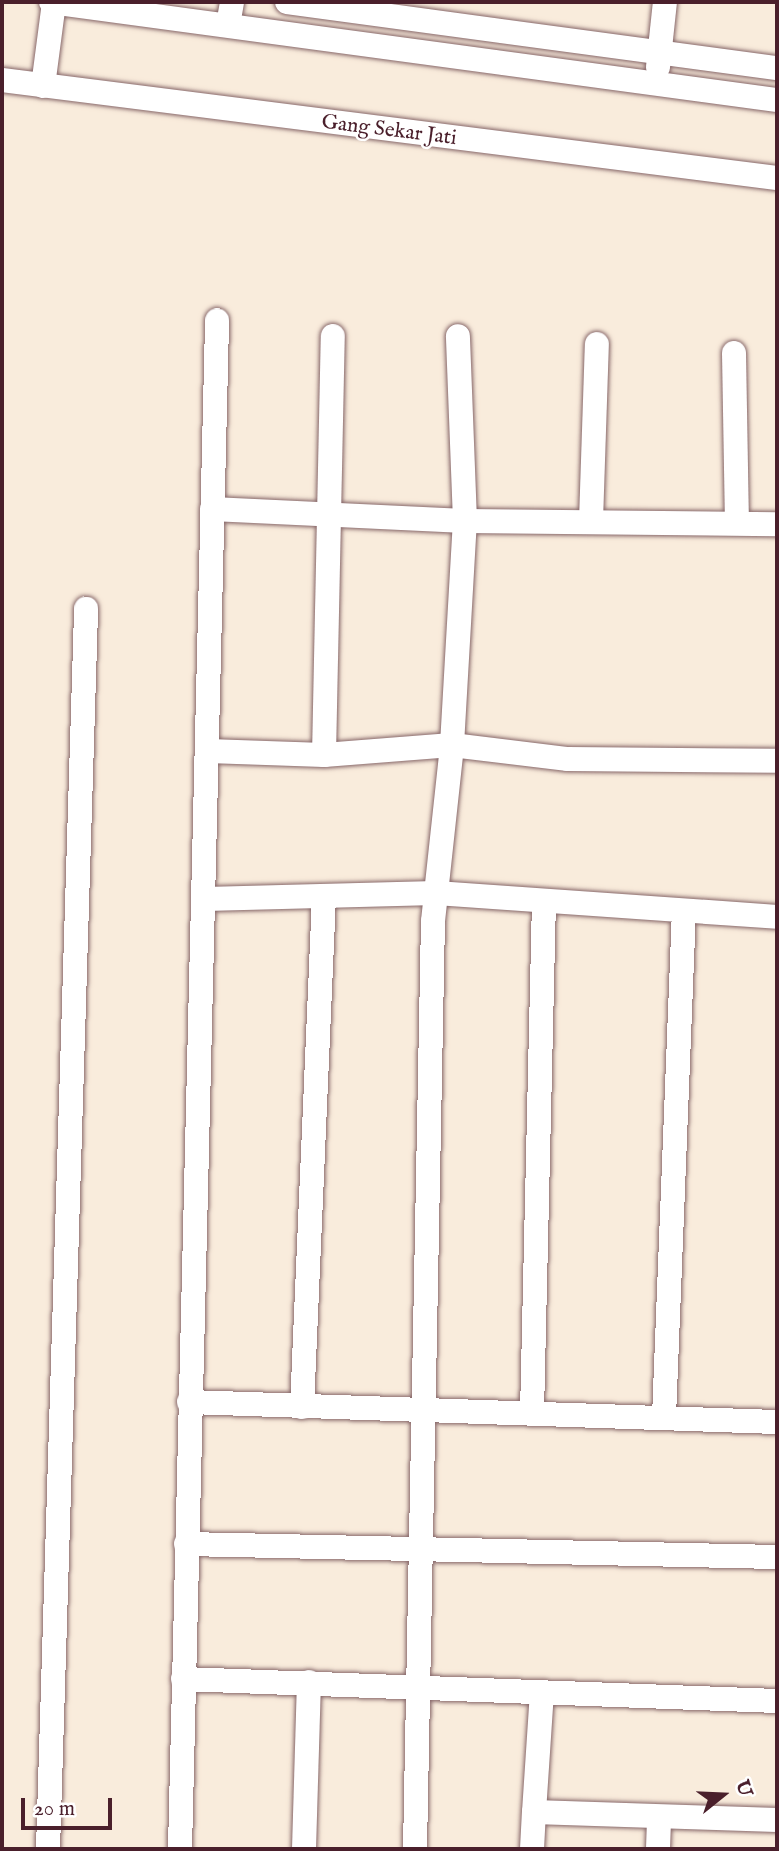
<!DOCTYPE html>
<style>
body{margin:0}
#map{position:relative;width:779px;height:1851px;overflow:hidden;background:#f9ecdc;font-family:"IM FELL English",serif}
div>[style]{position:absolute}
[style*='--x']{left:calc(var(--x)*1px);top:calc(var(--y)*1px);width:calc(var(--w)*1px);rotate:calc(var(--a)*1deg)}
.roads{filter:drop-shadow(0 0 2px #876769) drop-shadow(0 0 2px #876769)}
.minor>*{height:24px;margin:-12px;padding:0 12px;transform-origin:12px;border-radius:12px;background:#fff}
span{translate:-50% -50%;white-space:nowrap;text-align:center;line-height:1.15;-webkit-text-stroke:5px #fff;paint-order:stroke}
.street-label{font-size:21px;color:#4a1f2b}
.frame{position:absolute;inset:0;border:4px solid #4a1f2b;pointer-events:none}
.north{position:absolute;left:688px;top:1760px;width:70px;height:70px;-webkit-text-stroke:5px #fff;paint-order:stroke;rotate:72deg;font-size:19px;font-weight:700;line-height:28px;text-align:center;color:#4a1f2b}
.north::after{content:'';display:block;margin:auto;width:24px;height:32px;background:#4a1f2b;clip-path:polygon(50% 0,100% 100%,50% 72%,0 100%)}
.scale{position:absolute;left:21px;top:1798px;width:91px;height:32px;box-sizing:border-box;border:4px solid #4a1f2b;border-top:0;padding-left:9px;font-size:21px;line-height:24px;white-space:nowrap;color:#4a1f2b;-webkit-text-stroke:5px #fff;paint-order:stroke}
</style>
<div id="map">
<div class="roads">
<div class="minor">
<i style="--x:51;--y:2;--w:733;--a:7.69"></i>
<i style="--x:287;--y:2;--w:494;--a:7.7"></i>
<i style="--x:228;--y:25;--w:23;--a:-80"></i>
<i style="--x:658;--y:67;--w:65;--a:-83.9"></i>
<i style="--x:2;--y:80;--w:781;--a:7.21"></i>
<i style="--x:43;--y:86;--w:85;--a:-82.5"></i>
<i style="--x:734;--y:353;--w:169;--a:89"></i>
<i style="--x:212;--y:509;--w:253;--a:2.7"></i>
<i style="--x:465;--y:521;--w:312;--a:0.6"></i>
<i style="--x:591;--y:521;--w:177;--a:-88.1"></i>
<i style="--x:208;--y:751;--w:116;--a:2"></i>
<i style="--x:324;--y:755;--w:128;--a:-4.5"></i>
<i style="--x:452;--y:745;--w:117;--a:6.9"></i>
<i style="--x:568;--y:759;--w:209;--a:0.5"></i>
<i style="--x:324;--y:755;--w:419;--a:-88.8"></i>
<i style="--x:205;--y:899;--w:231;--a:-1.5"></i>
<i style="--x:436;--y:893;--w:342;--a:4"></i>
<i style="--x:189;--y:1402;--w:588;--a:1.95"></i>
<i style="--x:302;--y:1407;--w:511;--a:-87.53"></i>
<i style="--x:532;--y:1413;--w:512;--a:-88.66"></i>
<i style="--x:664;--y:1417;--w:506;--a:-87.74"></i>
<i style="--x:186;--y:1544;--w:591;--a:1.26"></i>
<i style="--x:183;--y:1679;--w:594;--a:2.12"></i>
<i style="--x:534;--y:1812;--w:119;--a:-86.2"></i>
<i style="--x:48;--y:1849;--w:1241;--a:-88.24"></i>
<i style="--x:180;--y:1849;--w:1529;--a:-88.61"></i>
<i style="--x:304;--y:1849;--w:167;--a:-88.3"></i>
<i style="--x:415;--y:1849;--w:928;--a:-88.89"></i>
<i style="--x:433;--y:921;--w:177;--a:-83.8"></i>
<i style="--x:452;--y:745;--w:224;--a:-86.7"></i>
<i style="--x:465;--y:521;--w:185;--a:-92.2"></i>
<i style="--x:532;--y:1849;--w:37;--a:-87"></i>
<i style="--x:534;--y:1812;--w:243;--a:1.9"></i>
<i style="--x:658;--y:1849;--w:32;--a:-88"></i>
</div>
</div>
<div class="street-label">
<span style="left:389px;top:131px;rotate:7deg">Gang Sekar Jati</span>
</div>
<div class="frame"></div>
<div class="north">U</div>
<div class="scale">20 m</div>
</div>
